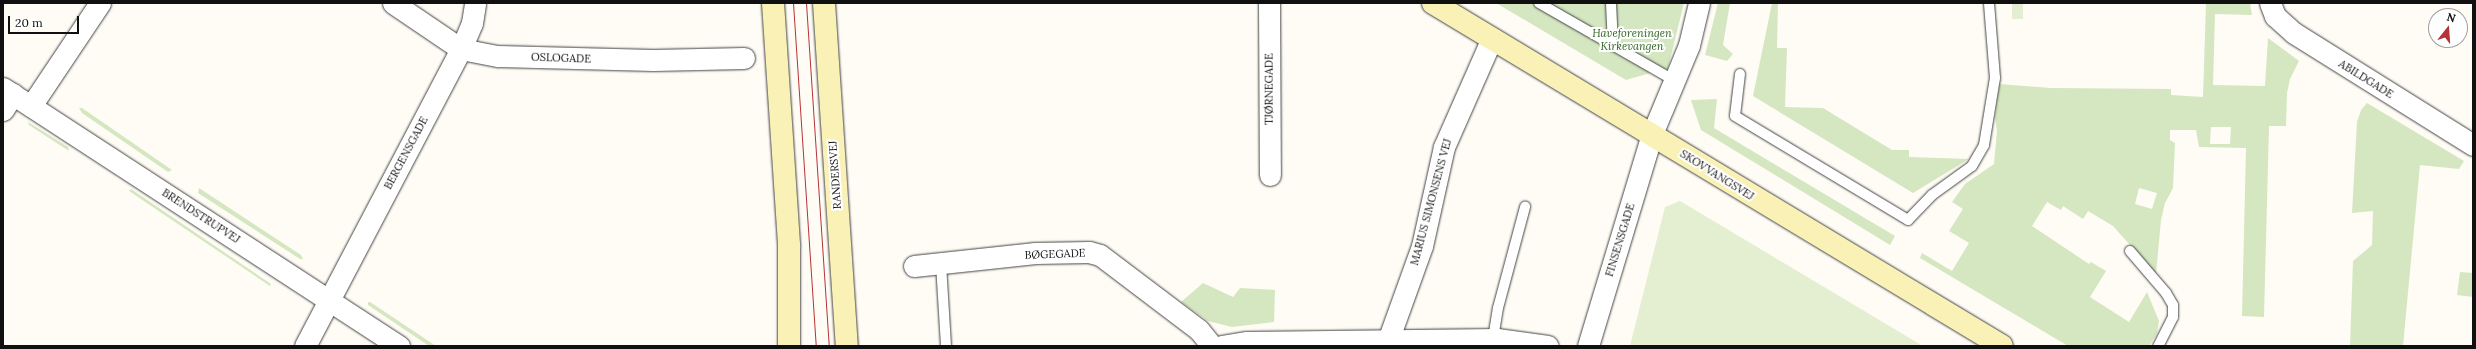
<!DOCTYPE html>
<meta charset="utf-8">
<style>
body{margin:0}
#map{position:relative;width:2476px;height:349px;overflow:hidden;background:#fefcf5;font-family:Lora,serif}
div>[style]{position:absolute}
[style*='--x']{left:calc(var(--x)*1px);top:calc(var(--y)*1px);width:calc(var(--w)*1px);rotate:calc(var(--a)*1deg)}
.green>*{inset:0;background:#d4e7c0}
.pitch>*{inset:0;background:#e4efd1}
.roads{filter:drop-shadow(0 0 1px #434343) drop-shadow(0 0 1px #434343)}
.lane>*{height:10px;margin:-5px;padding:0 5px;transform-origin:5px;border-radius:5px;background:#fff}
.street>*{height:21px;margin:-10.5px;padding:0 10.5px;transform-origin:10.5px;border-radius:10.5px;background:#fff}
.secondary>*{height:22px;margin:-11px;padding:0 11px;transform-origin:11px;border-radius:11px;background:#f9f1b5}
.tram>*{height:1px;margin:-0.5px;padding:0 0.5px;transform-origin:0.5px;border-radius:0.5px;background:#b73238}
span{translate:-50% -50%;white-space:nowrap;text-align:center;line-height:1.15;-webkit-text-stroke:4px #fff;paint-order:stroke}
.park-label{font-size:11px;color:#326424;font-style:italic}
.street-label{font-size:11px;color:#101010}
.frame{position:absolute;inset:0;border:4px solid #101010;pointer-events:none}
.north{position:absolute;left:2428px;top:8px;width:40px;height:40px;box-sizing:border-box;background:#fff;border:1px solid #9f9f9f;border-radius:50%;rotate:17deg;font-size:11px;font-weight:700;line-height:16px;text-align:center;color:#101010}
.north::after{content:'';display:block;margin:auto;width:14px;height:18px;background:#b73238;clip-path:polygon(50% 0,100% 100%,50% 72%,0 100%)}
.scale{position:absolute;left:8px;top:16px;width:71px;height:18px;box-sizing:border-box;border:2px solid #101010;border-top:0;padding-left:5px;font-size:12px;line-height:14px;white-space:nowrap;color:#101010;-webkit-text-stroke:3px #fff;paint-order:stroke}
</style>
<div id="map">
<div class="green">
<i style="clip-path:polygon(1496px 3px,1684px 3px,1668px 68px,1626px 80px)"></i>
<i style="clip-path:polygon(1718px 3px,1730px 3px,1723px 45px,1733px 54px,1727px 61px,1705px 55px)"></i>
<i style="clip-path:polygon(1772px 3px,1778px 3px,1777px 48px,1787px 48px,1785px 107px,1823px 108px,1892px 150px,1909px 150px,1909px 157px,1969px 159px,1913px 193px,1753px 96px)"></i>
<i style="clip-path:polygon(evenodd,2206px 3px,2250px 3px,2252px 15px,2215px 14px,2213px 85px,2265px 86px,2268px 38px,2299px 61px,2290px 79px,2287px 93px,2286px 126px,2269px 126px,2264px 317px,2242px 316px,2246px 148px,2199px 147px,2196px 130px,2170px 130px,2170px 140px,2175px 143px,2173px 188px,2165px 203px,2161px 220px,2156px 274px,2113px 226px,2088px 211px,2083px 219px,2063px 206px,2061px 210px,2047px 202px,2032px 226px,2089px 264px,2091px 262px,2106px 271px,2090px 297px,2129px 322px,2147px 292px,2159px 321px,2157px 333px,2149px 346px,2068px 346px,1920px 258px,1922px 253px,1952px 271px,1969px 243px,1949px 231px,1963px 209px,1952px 202px,1965px 184px,1994px 164px,1997px 131px,1995px 117px,1999px 84px,2051px 88px,2171px 89px,2171px 95px,2203px 97px,2206px 3px,2211px 127px,2231px 127px,2230px 144px,2210px 144px,2211px 127px,2206px 3px,2139px 188px,2157px 193px,2152px 209px,2135px 204px,2139px 188px)"></i>
<i style="clip-path:polygon(1717px 99px,1714px 128px,1895px 236px,1890px 245px,1701px 130px,1691px 100px)"></i>
<i style="clip-path:polygon(2367px 103px,2464px 161px,2459px 169px,2420px 165px,2403px 346px,2350px 346px,2353px 261px,2372px 245px,2373px 211px,2352px 213px,2357px 122px,2361px 110px)"></i>
<i style="clip-path:polygon(79px 108px,82px 108px,172px 170px,168px 172px,82px 113px)"></i>
<i style="clip-path:polygon(28px 122px,68px 147px,69px 151px,29px 125px)"></i>
<i style="clip-path:polygon(199px 188px,301px 255px,303px 259px,300px 259px,198px 193px)"></i>
<i style="clip-path:polygon(131px 189px,271px 284px,270px 286px,129px 191px)"></i>
<i style="clip-path:polygon(2460px 272px,2473px 273px,2473px 297px,2457px 295px)"></i>
<i style="clip-path:polygon(1203px 283px,1233px 297px,1240px 288px,1275px 290px,1274px 322px,1232px 327px,1208px 321px,1181px 302px)"></i>
<i style="clip-path:polygon(368px 302px,370px 302px,436px 346px,429px 346px,368px 305px)"></i>
</div>
<div class="pitch">
<i style="clip-path:polygon(2012px 3px,2023px 3px,2023px 19px,2012px 19px)"></i>
<i style="clip-path:polygon(1680px 201px,1923px 346px,1630px 346px,1665px 207px)"></i>
</div>
<div class="roads">
<div class="lane">
<i style="--x:1539;--y:3;--w:157;--a:29.8"></i>
<i style="--x:1611;--y:3;--w:43;--a:87.3"></i>
<i style="--x:1740;--y:74;--w:42;--a:96.8"></i>
<i style="--x:1735;--y:116;--w:202;--a:31"></i>
<i style="--x:1908;--y:220;--w:35;--a:-46"></i>
<i style="--x:1932;--y:195;--w:49;--a:-35.9"></i>
<i style="--x:1972;--y:166;--w:24;--a:-60"></i>
<i style="--x:1984;--y:145;--w:68;--a:-80.7"></i>
<i style="--x:1995;--y:78;--w:75;--a:-94.6"></i>
<i style="--x:2130;--y:251;--w:55;--a:49.4"></i>
<i style="--x:2166;--y:293;--w:14;--a:60"></i>
<i style="--x:2173;--y:305;--w:12;--a:90"></i>
<i style="--x:2173;--y:317;--w:33;--a:117"></i>
<i style="--x:941;--y:264;--w:82;--a:86.5"></i>
<i style="--x:1493;--y:339;--w:31;--a:-81"></i>
<i style="--x:1498;--y:308;--w:105;--a:-75"></i>
</div>
<div class="street">
<i style="--x:393;--y:3;--w:82;--a:34.1"></i>
<i style="--x:461;--y:49;--w:38;--a:11"></i>
<i style="--x:498;--y:56;--w:155;--a:1.5"></i>
<i style="--x:653;--y:60;--w:91;--a:-1.3"></i>
<i style="--x:1269;--y:3;--w:172;--a:89.7"></i>
<i style="--x:2270;--y:3;--w:14;--a:69"></i>
<i style="--x:2275;--y:16;--w:25;--a:42"></i>
<i style="--x:2294;--y:33;--w:211;--a:32"></i>
<i style="--x:3;--y:88;--w:473;--a:33.1"></i>
<i style="--x:31;--y:106;--w:124;--a:-56.2"></i>
<i style="--x:3;--y:110;--w:19;--a:-58"></i>
<i style="--x:914;--y:266;--w:122;--a:-6.1"></i>
<i style="--x:1035;--y:253;--w:54;--a:-1.1"></i>
<i style="--x:1089;--y:252;--w:11;--a:15"></i>
<i style="--x:1100;--y:255;--w:124;--a:37.1"></i>
<i style="--x:1199;--y:330;--w:21;--a:51"></i>
<i style="--x:305;--y:346;--w:335;--a:-62.3"></i>
<i style="--x:461;--y:49;--w:28;--a:-67"></i>
<i style="--x:472;--y:23;--w:20;--a:-81"></i>
<i style="--x:1221;--y:346;--w:26;--a:-9"></i>
<i style="--x:1247;--y:342;--w:250;--a:-0.7"></i>
<i style="--x:1497;--y:339;--w:51;--a:7.8"></i>
<i style="--x:1386;--y:346;--w:106;--a:-70.2"></i>
<i style="--x:1422;--y:246;--w:101;--a:-77.5"></i>
<i style="--x:1444;--y:147;--w:119;--a:-66.2"></i>
<i style="--x:1588;--y:346;--w:221;--a:-73.2"></i>
<i style="--x:1652;--y:134;--w:96;--a:-67.4"></i>
<i style="--x:1689;--y:45;--w:43;--a:-76.6"></i>
</div>
<div class="secondary">
<i style="--x:773;--y:3;--w:244;--a:86.2"></i>
<i style="--x:789;--y:246;--w:100;--a:90"></i>
<i style="--x:824;--y:3;--w:344;--a:86.2"></i>
<i style="--x:1433;--y:3;--w:664;--a:31.08"></i>
</div>
</div>
<div class="tram">
<i style="--x:793;--y:3;--w:344;--a:86.2"></i>
<i style="--x:806;--y:3;--w:344;--a:86.2"></i>
</div>
<div class="park-label">
<span style="left:1632px;top:40px">Haveforeningen<br>Kirkevangen</span>
</div>
<div class="street-label">
<span style="left:561px;top:58px;rotate:2deg">OSLOGADE</span>
<span style="left:2366px;top:79px;rotate:32deg">ABILDGADE</span>
<span style="left:1269px;top:89px;rotate:-90deg">TJØRNEGADE</span>
<span style="left:406px;top:153px;rotate:-62deg">BERGENSGADE</span>
<span style="left:835px;top:175px;rotate:-94deg">RANDERSVEJ</span>
<span style="left:1717px;top:175px;rotate:32deg">SKOVVANGSVEJ</span>
<span style="left:1431px;top:202px;rotate:-75deg">MARIUS SIMONSENS VEJ</span>
<span style="left:201px;top:216px;rotate:33deg">BRENDSTRUPVEJ</span>
<span style="left:1620px;top:240px;rotate:-73deg">FINSENSGADE</span>
<span style="left:1055px;top:254px;rotate:-2deg">BØGEGADE</span>
</div>
<div class="frame"></div>
<div class="north">N</div>
<div class="scale">20 m</div>
</div>
